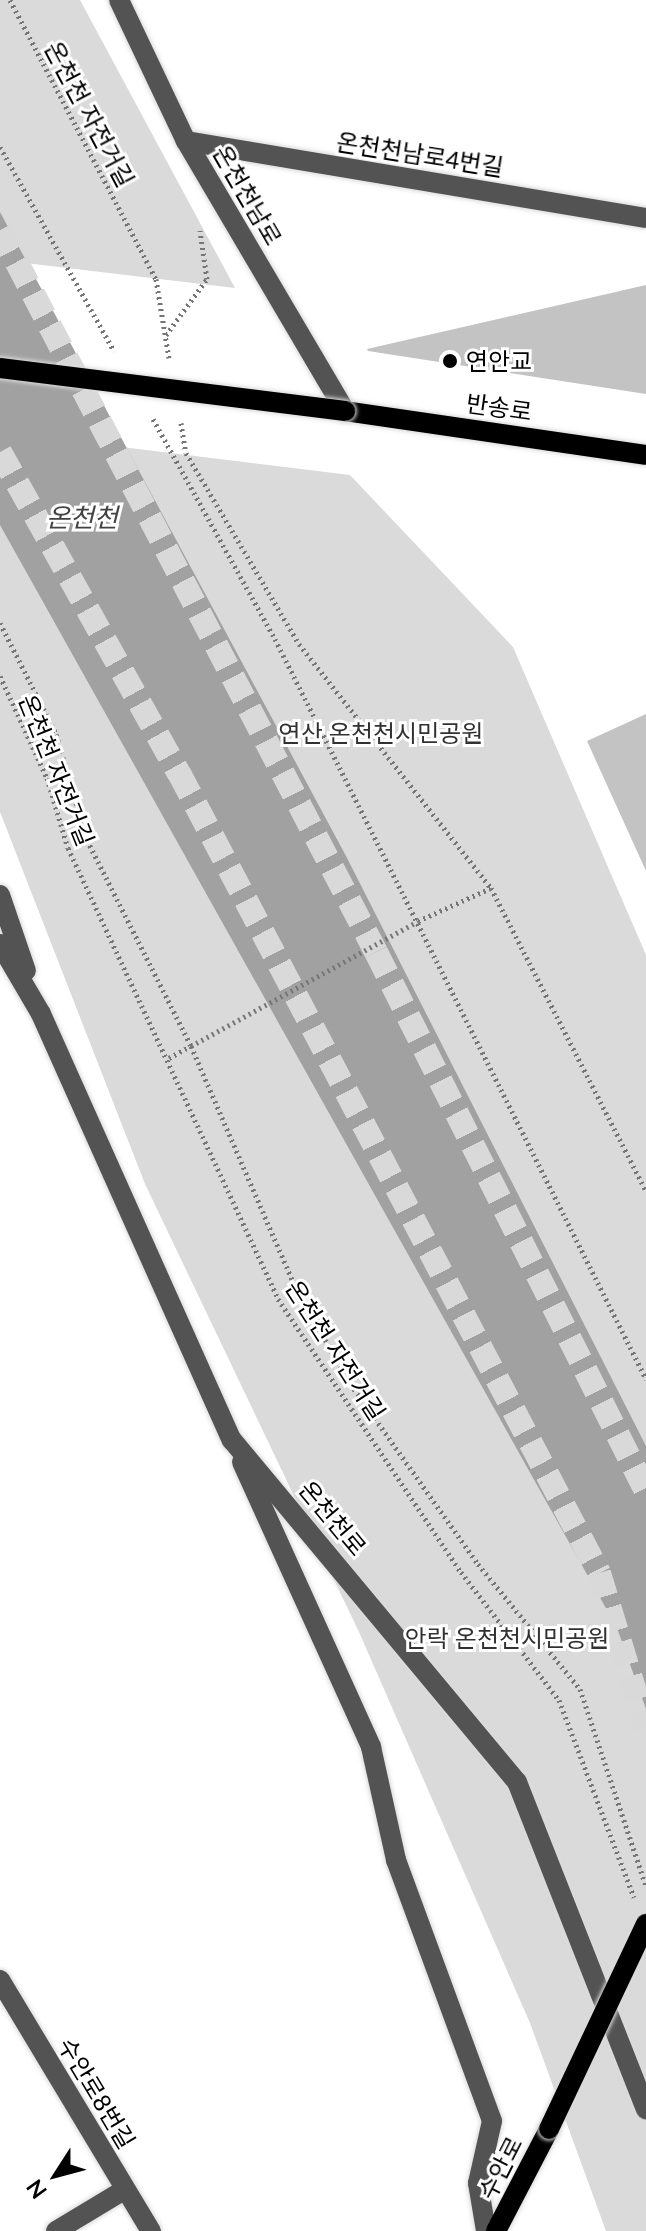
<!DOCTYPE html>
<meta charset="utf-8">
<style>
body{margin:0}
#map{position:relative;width:646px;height:2231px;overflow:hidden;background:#fff;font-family:Lato,"Noto Sans KR",sans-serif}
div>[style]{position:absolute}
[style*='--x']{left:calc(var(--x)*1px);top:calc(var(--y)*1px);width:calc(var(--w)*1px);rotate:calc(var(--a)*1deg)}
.green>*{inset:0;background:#dadada}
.water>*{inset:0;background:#a1a1a1}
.building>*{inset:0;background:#c3c3c3}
.highway-tunnel>*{height:24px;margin-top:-12px;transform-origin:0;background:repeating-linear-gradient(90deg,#d9d9d9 0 24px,transparent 0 36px)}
.path>*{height:5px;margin-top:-2.5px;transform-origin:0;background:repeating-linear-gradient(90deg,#757575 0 2px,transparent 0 6px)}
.roads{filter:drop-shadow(0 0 2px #dbdbdb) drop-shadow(0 0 2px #dbdbdb)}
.minor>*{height:20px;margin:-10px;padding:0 10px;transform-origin:10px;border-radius:10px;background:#535353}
.major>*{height:20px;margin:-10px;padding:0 10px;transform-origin:10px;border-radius:10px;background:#000}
.path-bridge>*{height:5px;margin-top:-2.5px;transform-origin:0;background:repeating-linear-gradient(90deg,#757575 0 2px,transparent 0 6px)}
.bridges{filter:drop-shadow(0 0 2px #dbdbdb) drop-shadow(0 0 2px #dbdbdb)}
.major-bridge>*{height:20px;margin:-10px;padding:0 10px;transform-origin:10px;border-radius:10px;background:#000}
.dots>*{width:22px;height:22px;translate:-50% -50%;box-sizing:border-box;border:4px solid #fff;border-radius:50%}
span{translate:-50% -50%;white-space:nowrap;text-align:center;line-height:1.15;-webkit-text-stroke:6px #fff;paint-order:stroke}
.street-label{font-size:24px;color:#000}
.poi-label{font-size:24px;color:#000}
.left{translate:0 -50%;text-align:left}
.park-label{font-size:24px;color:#313131}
.water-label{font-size:26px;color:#424242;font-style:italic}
.north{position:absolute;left:16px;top:2135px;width:80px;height:80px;-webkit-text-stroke:6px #fff;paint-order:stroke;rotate:234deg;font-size:22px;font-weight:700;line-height:32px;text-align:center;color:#000}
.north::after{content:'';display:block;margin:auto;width:28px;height:36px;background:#000;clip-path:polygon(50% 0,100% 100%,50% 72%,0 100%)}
</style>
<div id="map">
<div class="green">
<i style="clip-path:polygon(0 0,80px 0,235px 288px,0 260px)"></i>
<i style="clip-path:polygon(0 432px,350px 475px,513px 647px,646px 955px,646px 2231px,606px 2231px,530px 2023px,359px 1632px,145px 1184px,0 812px)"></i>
</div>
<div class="water">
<i style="clip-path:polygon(0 212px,346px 856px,646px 1446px,646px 1709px,617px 1628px,0 525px)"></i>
</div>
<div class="building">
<i style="clip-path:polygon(646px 285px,646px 394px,368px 351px,367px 349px)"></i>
<i style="clip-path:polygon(646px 714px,646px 871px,587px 741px)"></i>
</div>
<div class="highway-tunnel">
<i style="--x:0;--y:230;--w:814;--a:62.49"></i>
<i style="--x:376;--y:952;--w:603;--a:63.39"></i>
<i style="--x:0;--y:452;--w:368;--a:60.9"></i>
<i style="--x:179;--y:773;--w:904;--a:62.3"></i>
<i style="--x:599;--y:1573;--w:162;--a:73.1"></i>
</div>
<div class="path">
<i style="--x:10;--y:0;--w:315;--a:62.4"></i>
<i style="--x:156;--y:279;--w:80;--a:80.7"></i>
<i style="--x:0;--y:147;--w:234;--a:60.8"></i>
<i style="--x:166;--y:335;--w:69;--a:-53.8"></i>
<i style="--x:207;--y:279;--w:49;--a:-98.3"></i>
<i style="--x:153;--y:419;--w:252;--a:61"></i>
<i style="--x:275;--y:639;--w:828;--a:63.37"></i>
<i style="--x:181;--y:423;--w:30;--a:81"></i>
<i style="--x:186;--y:453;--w:222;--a:59.4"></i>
<i style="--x:299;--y:644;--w:310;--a:51.8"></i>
<i style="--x:491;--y:888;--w:340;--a:62.9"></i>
<i style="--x:0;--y:623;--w:124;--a:63.2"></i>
<i style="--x:56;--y:734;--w:110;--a:73.7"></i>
<i style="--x:87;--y:840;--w:231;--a:63.2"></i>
<i style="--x:191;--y:1046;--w:257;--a:66.6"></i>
<i style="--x:293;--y:1282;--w:111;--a:60.9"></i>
<i style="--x:347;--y:1379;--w:227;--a:54.7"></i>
<i style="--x:478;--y:1564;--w:161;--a:50.8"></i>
<i style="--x:580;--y:1689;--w:208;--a:71.5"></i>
<i style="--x:0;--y:676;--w:112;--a:65.3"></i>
<i style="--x:47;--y:778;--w:73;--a:73.3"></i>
<i style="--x:68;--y:848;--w:497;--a:65"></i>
<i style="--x:278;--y:1299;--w:329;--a:56.2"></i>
<i style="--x:461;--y:1572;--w:161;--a:52.6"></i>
<i style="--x:559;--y:1700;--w:211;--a:69.2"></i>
<i style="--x:418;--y:921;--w:80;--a:-24.3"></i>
<i style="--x:169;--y:1058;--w:25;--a:-29"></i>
</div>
<div class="roads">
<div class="minor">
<i style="--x:119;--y:0;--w:156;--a:64.6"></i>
<i style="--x:186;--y:141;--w:313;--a:59.5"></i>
<i style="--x:186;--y:141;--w:466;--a:9.5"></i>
<i style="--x:0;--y:895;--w:80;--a:71.1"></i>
<i style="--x:0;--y:944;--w:81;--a:59.6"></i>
<i style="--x:41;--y:1014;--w:467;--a:65.9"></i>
<i style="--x:232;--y:1440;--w:445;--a:50.2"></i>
<i style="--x:517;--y:1782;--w:352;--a:68.5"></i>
<i style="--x:242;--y:1462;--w:313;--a:65.6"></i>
<i style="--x:371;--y:1747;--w:116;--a:77.5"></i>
<i style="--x:396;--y:1860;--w:278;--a:69.8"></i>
<i style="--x:492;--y:2121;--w:64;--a:102.7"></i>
<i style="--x:478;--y:2183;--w:49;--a:80.5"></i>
<i style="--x:0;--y:1980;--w:293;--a:59"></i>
<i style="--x:56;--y:2231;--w:79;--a:-31.1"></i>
</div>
<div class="major">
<i style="--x:345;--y:411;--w:304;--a:8.3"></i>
<i style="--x:496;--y:2231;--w:115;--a:-62.5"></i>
</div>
</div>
<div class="path-bridge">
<i style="--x:191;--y:1046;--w:259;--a:-28.8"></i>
</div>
<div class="bridges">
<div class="major-bridge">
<i style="--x:0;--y:368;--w:348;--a:7.1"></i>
<i style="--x:549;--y:2129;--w:227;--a:-64.7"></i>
</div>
</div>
<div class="dots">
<i style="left:450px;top:361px;background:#000"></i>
</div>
<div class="street-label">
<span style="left:90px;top:114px;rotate:62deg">온천천 자전거길</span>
<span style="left:420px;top:154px;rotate:9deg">온천천남로4번길</span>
<span style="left:248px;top:195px;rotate:60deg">온천천남로</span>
<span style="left:499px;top:407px;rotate:8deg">반송로</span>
<span style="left:57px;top:770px;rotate:68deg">온천천 자전거길</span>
<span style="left:336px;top:1350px;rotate:57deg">온천천 자전거길</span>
<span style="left:333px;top:1518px;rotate:50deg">온천천로</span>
<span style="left:97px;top:2093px;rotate:59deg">수안로8번길</span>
<span style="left:500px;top:2168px;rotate:-63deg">수안로</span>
</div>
<div class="poi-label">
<span class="left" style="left:466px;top:361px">연안교</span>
</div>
<div class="park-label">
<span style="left:381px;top:733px">연산 온천천시민공원</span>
<span style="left:507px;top:1638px">안락 온천천시민공원</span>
</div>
<div class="water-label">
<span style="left:82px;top:518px">온천천</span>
</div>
<div class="north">N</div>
</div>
